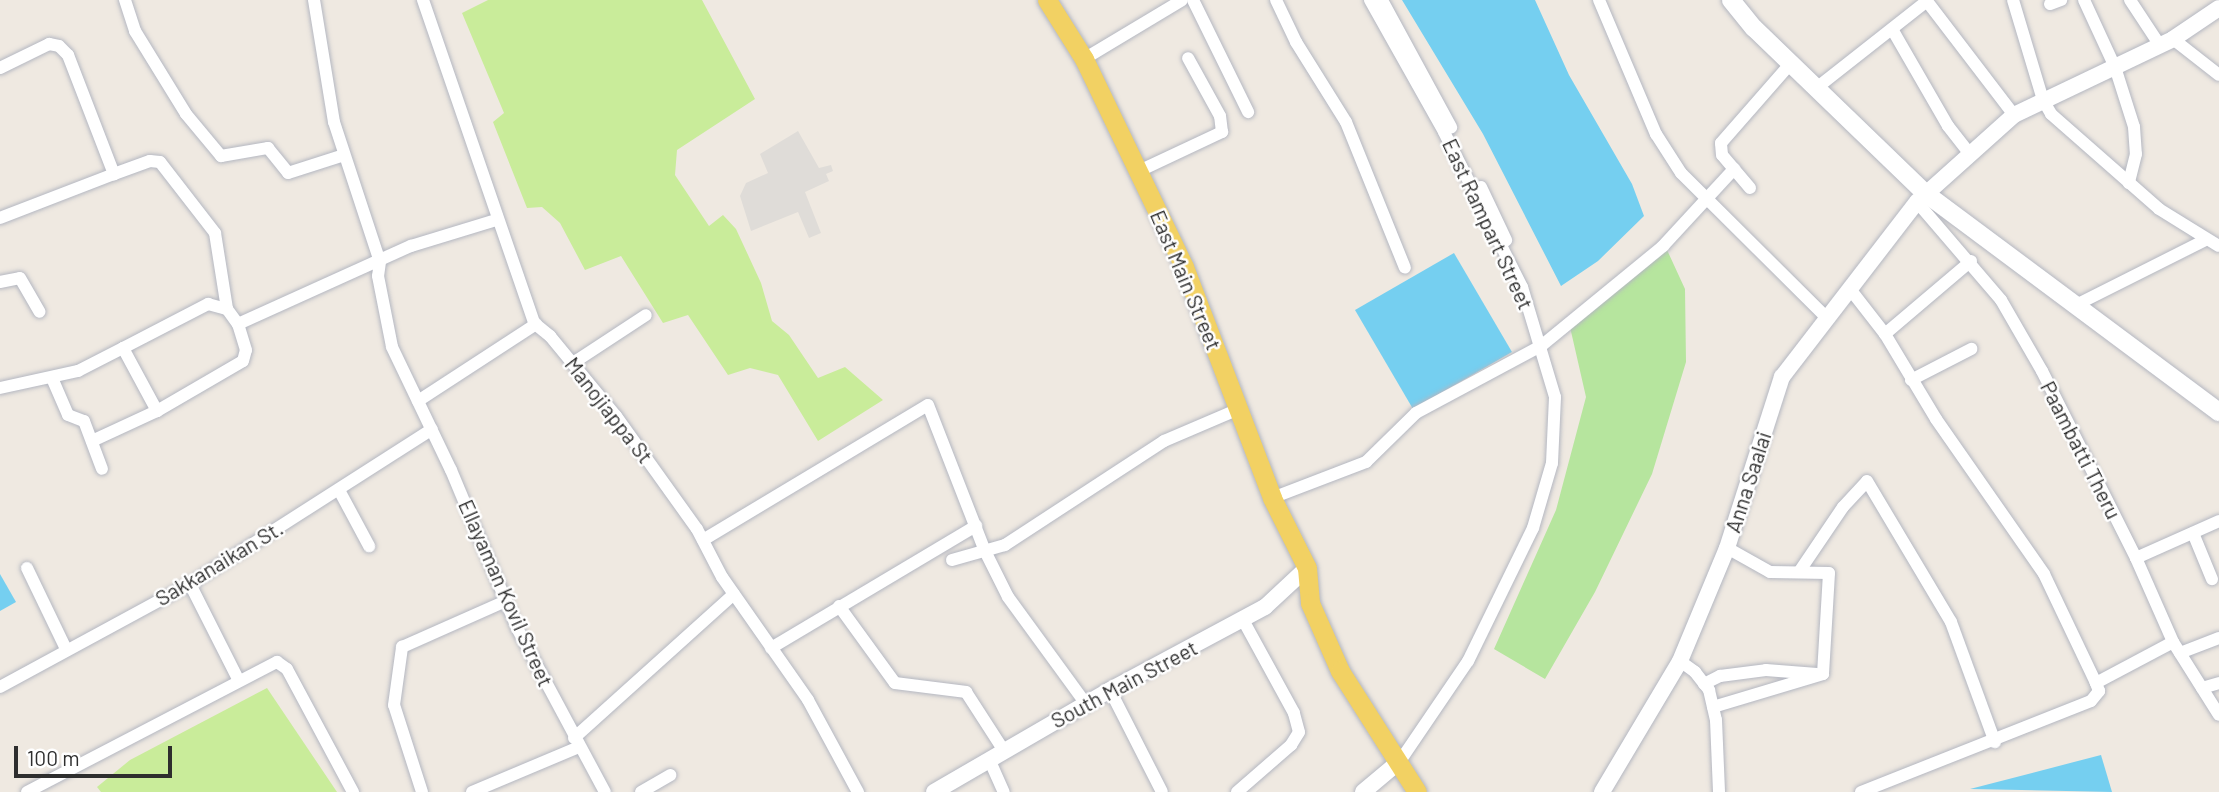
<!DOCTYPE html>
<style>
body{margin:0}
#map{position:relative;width:2219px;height:792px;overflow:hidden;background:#efe9e1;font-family:Barlow,sans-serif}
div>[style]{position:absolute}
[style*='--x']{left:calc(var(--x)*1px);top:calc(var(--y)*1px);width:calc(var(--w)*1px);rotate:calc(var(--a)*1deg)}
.green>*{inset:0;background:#b6e59e}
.pitch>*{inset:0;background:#c9ec9a}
.plaza>*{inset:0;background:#dfdcd8}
.water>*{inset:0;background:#75cff0}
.roads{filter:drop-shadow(0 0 2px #b4b7c1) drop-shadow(0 0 2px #b4b7c1)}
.minor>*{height:12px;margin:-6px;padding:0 6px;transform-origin:6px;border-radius:6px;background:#fff}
.tertiary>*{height:16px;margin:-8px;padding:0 8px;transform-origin:8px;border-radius:8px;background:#fff}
.secondary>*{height:18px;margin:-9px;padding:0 9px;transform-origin:9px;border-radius:9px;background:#fff}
.primary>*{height:19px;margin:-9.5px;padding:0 9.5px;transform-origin:9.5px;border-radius:9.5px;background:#f2d163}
span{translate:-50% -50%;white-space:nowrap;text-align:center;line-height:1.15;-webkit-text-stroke:5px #fff;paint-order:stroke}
.street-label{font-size:21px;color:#2e2e2e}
.scale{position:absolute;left:14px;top:746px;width:158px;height:32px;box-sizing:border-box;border:4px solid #2e2e2e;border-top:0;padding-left:9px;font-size:21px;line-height:24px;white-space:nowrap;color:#2e2e2e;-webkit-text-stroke:5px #fff;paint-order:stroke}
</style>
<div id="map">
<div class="green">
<i style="clip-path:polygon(1662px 239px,1685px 289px,1686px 362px,1652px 474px,1595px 592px,1545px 679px,1494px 649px,1556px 510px,1586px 397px,1570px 327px)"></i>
</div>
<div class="pitch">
<i style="clip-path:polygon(488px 0,702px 0,755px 99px,677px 150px,675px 175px,709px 226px,723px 215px,736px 229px,761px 283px,772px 321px,789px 335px,818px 378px,845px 367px,883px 400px,818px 441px,778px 375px,750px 368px,728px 375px,688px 315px,663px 323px,621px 256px,585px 270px,560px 223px,542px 207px,527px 208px,493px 122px,504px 113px,462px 13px)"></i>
<i style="clip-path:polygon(267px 688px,337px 792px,101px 792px,97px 787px,130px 760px)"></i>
</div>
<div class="plaza">
<i style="clip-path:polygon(798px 131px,819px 168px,831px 165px,833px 171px,826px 174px,829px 181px,805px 192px,821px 233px,809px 238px,798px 212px,751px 231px,740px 196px,746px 183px,768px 173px,760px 154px)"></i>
</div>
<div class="water">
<i style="clip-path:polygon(1402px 0,1535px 0,1569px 75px,1632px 184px,1644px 216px,1598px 261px,1561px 286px,1483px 134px)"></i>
<i style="clip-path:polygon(1454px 253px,1512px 352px,1413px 409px,1355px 310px)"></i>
<i style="clip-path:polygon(0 574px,16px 602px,0 611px)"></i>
<i style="clip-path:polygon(2101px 755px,2112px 792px,1970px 789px)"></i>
</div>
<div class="roads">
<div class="minor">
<i style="--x:125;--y:0;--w:33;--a:72"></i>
<i style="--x:135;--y:31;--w:97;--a:58.4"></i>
<i style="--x:186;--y:114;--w:55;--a:50.2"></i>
<i style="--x:221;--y:156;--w:48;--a:-9.7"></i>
<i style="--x:268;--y:148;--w:32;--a:51"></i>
<i style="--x:288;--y:173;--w:59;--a:-17.8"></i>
<i style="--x:314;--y:0;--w:124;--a:80.7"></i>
<i style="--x:334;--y:122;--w:147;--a:71.8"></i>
<i style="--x:380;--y:262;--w:14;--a:98"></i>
<i style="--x:378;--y:276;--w:72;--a:78.8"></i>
<i style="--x:392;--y:347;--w:136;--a:64.4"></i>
<i style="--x:451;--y:470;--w:171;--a:67.3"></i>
<i style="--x:517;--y:628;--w:186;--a:61.8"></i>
<i style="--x:423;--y:0;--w:342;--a:71"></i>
<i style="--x:534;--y:323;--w:21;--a:39"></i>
<i style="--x:550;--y:336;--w:104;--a:50.5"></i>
<i style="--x:616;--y:416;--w:139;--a:54.4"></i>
<i style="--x:697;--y:529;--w:54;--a:62.5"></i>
<i style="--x:722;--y:577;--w:150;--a:55"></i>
<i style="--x:808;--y:700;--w:105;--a:61.5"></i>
<i style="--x:1193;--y:0;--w:125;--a:63.8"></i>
<i style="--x:1276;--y:0;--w:47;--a:64.5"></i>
<i style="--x:1296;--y:42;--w:94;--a:58"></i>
<i style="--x:1346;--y:122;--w:157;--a:68"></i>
<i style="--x:1370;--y:0;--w:151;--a:60.7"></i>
<i style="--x:1444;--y:132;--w:174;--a:63.3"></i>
<i style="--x:1522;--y:287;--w:115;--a:73.3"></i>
<i style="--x:1555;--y:397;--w:66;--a:92.6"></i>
<i style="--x:1552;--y:463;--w:68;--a:106.3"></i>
<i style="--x:1533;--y:528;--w:148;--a:116"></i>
<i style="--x:1468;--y:661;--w:121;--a:124.2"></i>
<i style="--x:1382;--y:0;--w:145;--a:61.5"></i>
<i style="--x:1599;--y:0;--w:146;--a:67"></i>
<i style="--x:1656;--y:134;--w:46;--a:57.3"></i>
<i style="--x:1681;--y:173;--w:206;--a:44.8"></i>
<i style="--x:1926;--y:0;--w:145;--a:52.6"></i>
<i style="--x:2013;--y:0;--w:104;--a:73.3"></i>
<i style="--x:2043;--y:100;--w:16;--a:60"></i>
<i style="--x:2051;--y:114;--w:144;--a:41.3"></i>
<i style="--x:2159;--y:209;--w:70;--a:31.7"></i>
<i style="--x:2084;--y:0;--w:74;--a:65.2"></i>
<i style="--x:2115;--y:67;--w:63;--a:72.4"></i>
<i style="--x:2134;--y:127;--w:27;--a:86"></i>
<i style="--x:2136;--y:154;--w:30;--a:104"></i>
<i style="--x:2130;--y:0;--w:53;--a:56.6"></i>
<i style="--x:2050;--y:4;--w:12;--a:-20"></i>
<i style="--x:1892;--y:29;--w:112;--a:60"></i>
<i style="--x:1948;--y:126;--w:34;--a:52"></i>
<i style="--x:2173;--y:39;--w:58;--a:38"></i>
<i style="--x:1084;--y:59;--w:114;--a:-31"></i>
<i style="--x:0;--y:68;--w:55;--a:-26.1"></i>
<i style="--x:49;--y:44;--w:10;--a:11"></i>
<i style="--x:59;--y:46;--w:13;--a:45"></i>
<i style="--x:68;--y:55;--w:128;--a:68.9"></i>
<i style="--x:114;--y:174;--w:122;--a:158.9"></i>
<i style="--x:1819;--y:86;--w:137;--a:-38.2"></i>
<i style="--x:1139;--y:171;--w:92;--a:-25.2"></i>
<i style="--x:1222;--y:132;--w:16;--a:-97"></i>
<i style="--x:1220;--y:116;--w:66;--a:-118.9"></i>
<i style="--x:114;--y:174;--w:38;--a:-20"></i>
<i style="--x:150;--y:161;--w:10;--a:6"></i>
<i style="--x:160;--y:162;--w:90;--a:52.2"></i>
<i style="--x:215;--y:233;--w:77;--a:81"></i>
<i style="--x:1481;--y:187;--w:59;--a:64.7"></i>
<i style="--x:1750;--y:188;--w:43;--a:-130.3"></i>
<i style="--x:1722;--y:155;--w:12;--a:-95"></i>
<i style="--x:1721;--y:143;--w:108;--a:-48.8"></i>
<i style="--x:1917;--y:202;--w:129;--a:49.4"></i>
<i style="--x:2001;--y:300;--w:82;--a:60"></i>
<i style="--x:2042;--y:371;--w:209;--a:63.3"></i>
<i style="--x:2136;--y:558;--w:92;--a:66.2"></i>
<i style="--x:2173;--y:642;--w:86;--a:57.8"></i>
<i style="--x:1971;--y:261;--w:113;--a:139.7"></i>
<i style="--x:1885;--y:334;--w:99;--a:59"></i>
<i style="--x:1936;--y:419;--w:189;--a:55.1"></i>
<i style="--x:2044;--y:574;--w:121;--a:64.5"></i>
<i style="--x:0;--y:282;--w:20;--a:-11"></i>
<i style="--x:20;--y:278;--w:39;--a:60"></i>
<i style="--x:1850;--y:289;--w:57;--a:52.1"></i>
<i style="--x:2076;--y:305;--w:144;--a:-26.7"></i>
<i style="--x:123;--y:348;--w:96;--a:-27.4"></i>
<i style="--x:208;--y:304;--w:20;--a:15"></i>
<i style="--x:227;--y:309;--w:19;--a:54"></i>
<i style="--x:573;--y:363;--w:87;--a:-33.3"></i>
<i style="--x:52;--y:378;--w:40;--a:66.6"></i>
<i style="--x:68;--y:415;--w:17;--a:21"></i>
<i style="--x:84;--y:421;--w:51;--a:69.4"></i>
<i style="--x:1911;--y:380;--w:68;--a:-27.3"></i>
<i style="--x:0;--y:388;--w:80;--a:-12.3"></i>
<i style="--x:78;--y:371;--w:51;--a:-27.1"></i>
<i style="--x:123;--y:348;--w:72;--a:61.6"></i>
<i style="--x:157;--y:411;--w:99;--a:-30.2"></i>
<i style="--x:243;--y:361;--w:11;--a:-75"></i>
<i style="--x:246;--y:350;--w:27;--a:-107"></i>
<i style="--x:238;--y:324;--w:190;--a:-24.3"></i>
<i style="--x:411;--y:246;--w:89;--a:-17"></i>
<i style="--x:418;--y:401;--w:141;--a:-33.1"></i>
<i style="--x:92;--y:441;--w:72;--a:-24.8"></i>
<i style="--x:339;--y:490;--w:64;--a:61.8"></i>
<i style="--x:1272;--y:498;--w:101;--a:-21"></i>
<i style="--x:1366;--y:462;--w:70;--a:-44.4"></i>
<i style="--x:1416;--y:413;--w:142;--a:-28.2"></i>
<i style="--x:1541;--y:346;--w:158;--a:-39.3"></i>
<i style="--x:1663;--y:246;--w:105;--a:-47.3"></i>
<i style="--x:2193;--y:533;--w:50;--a:67.6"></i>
<i style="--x:703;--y:540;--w:262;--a:-31"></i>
<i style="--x:928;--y:405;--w:157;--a:68.7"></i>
<i style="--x:985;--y:551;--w:51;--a:63.4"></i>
<i style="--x:1008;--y:597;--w:132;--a:53.9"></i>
<i style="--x:2136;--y:558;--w:91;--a:-24"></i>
<i style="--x:952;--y:560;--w:55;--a:-15.8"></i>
<i style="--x:1005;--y:545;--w:190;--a:-33.2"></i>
<i style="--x:1164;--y:441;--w:82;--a:-23.1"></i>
<i style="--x:27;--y:568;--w:90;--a:64.3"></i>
<i style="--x:1799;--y:572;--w:78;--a:-55.9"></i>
<i style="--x:1843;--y:507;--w:35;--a:-47"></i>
<i style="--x:1867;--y:481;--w:164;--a:59.2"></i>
<i style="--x:1951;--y:622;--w:128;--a:69.9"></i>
<i style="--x:190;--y:584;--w:106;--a:63.2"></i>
<i style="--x:839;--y:606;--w:95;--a:54"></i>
<i style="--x:895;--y:683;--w:72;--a:7.2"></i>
<i style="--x:966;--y:692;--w:70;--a:57.2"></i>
<i style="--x:771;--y:648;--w:239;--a:-30.8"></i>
<i style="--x:2180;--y:653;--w:42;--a:-21"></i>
<i style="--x:1680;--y:661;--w:19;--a:36"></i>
<i style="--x:1695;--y:672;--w:23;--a:52"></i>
<i style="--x:1709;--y:690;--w:31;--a:77"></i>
<i style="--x:1716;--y:720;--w:72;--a:87.6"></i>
<i style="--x:1704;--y:684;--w:18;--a:-27"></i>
<i style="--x:1720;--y:676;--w:46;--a:-7.4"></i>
<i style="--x:1766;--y:670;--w:51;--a:4.5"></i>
<i style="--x:0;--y:687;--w:216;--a:-28.5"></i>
<i style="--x:190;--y:584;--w:287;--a:-32.6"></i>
<i style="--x:2202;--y:688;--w:18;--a:-16"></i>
<i style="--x:1110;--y:690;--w:114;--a:63"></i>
<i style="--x:1713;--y:707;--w:115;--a:-16.7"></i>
<i style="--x:1823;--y:674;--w:101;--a:-86.6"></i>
<i style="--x:1829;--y:573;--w:59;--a:-179"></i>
<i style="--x:1770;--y:572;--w:49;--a:-150.8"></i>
<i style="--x:574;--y:738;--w:215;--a:-42"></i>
<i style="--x:989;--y:759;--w:36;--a:66"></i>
<i style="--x:27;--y:792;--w:282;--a:-27.5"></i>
<i style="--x:277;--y:662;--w:12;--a:35"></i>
<i style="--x:287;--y:669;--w:140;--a:61.8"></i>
<i style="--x:422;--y:792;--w:91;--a:-107.8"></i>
<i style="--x:394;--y:705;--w:59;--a:-82.1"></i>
<i style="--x:402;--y:647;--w:114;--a:-23.9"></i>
<i style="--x:472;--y:792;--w:116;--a:-22.8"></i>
<i style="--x:641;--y:792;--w:34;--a:-30"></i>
<i style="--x:1237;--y:792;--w:72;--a:-41"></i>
<i style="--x:1291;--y:745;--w:15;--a:-58"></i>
<i style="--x:1299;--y:732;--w:20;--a:-105"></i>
<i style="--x:1294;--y:713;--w:106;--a:-118.7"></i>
<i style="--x:1861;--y:792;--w:247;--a:-21.6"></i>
<i style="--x:2091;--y:701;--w:13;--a:-51"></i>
<i style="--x:2099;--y:691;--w:9;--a:-111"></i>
<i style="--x:2096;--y:683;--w:87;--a:-28"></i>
</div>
<div class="tertiary">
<i style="--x:934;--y:792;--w:203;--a:-30.1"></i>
<i style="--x:1110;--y:690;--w:176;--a:-28.2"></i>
<i style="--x:1265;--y:607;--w:57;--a:-42.9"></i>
<i style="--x:1363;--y:792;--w:48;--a:-40"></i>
<i style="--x:1602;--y:792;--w:152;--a:-59.2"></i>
<i style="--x:1680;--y:661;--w:122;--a:-67.4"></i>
<i style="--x:1727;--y:548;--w:180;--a:-72.2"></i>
<i style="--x:1782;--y:377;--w:221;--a:-52.4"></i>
<i style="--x:1917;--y:202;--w:130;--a:-41.9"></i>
<i style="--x:2014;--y:115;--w:176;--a:-25.5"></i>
<i style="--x:2173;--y:39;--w:55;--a:-34"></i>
</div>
<div class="secondary">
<i style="--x:1731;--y:0;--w:36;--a:51"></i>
<i style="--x:1754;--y:28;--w:238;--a:44"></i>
<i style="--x:1925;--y:193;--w:367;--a:36.7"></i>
</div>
<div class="primary">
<i style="--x:1047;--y:0;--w:70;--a:57.9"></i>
<i style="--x:1084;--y:59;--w:231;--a:64.3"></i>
<i style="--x:1184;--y:267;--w:247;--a:69.1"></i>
<i style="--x:1272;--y:498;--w:78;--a:63.4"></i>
<i style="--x:1307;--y:568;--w:35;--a:85"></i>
<i style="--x:1310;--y:603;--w:74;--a:66.2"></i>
<i style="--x:1340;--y:671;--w:143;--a:57.5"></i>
</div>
</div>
<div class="street-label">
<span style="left:1488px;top:224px;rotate:65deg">East Rampart Street</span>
<span style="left:1186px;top:280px;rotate:67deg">East Main Street</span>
<span style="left:609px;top:410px;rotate:52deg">Manojiappa St</span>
<span style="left:2081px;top:450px;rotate:63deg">Paambatti Theru</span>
<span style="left:1748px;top:482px;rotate:-72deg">Anna Saalai</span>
<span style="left:219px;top:563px;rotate:-31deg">Sakkanaikan St.</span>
<span style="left:506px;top:593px;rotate:66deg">Ellayaman Kovil Street</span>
<span style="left:1124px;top:684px;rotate:-28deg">South Main Street</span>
</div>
<div class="scale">100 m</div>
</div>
